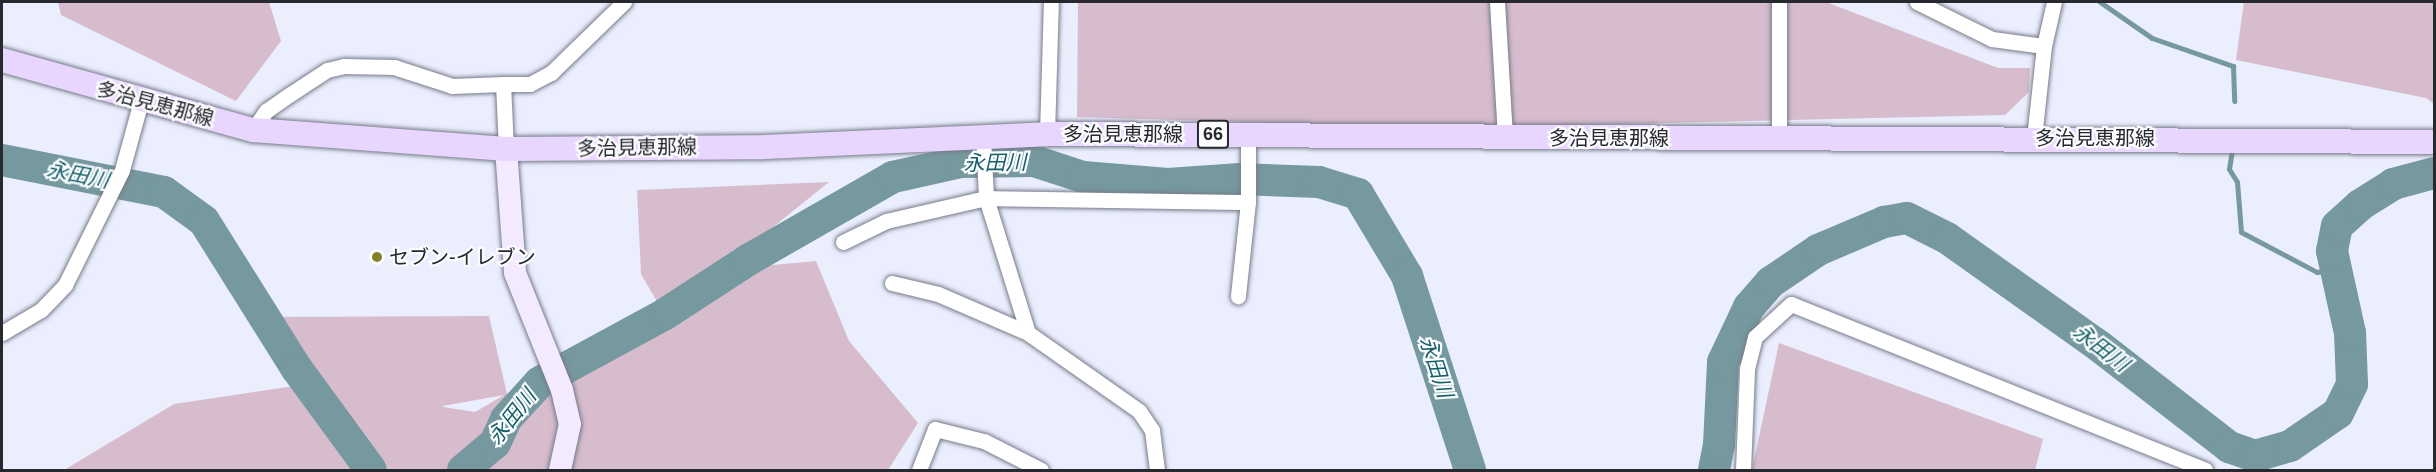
<!DOCTYPE html>
<meta charset="utf-8">
<style>
body{margin:0}
#map{position:relative;width:2436px;height:472px;overflow:hidden;background:#eaeefd;font-family:Helvetica,"Noto Sans JP",sans-serif}
div>[style]{position:absolute}
[style*='--x']{left:calc(var(--x)*1px);top:calc(var(--y)*1px);width:calc(var(--w)*1px);rotate:calc(var(--a)*1deg)}
.green>*{inset:0;background:#d6bccd}
.stream>*{height:5px;margin:-2.5px;padding:0 2.5px;transform-origin:2.5px;border-radius:2.5px;background:#75999e}
.river>*{height:32px;margin:-16px;padding:0 16px;transform-origin:16px;border-radius:16px;background:#75999e}
.roads{filter:drop-shadow(0 0 2px #777b89) drop-shadow(0 0 2px #777b89)}
.street>*{height:15px;margin:-7.5px;padding:0 7.5px;transform-origin:7.5px;border-radius:7.5px;background:#fff}
.secondary>*{height:22px;margin:-11px;padding:0 11px;transform-origin:11px;border-radius:11px;background:#f4eaff}
.primary>*{height:24px;margin:-12px;padding:0 12px;transform-origin:12px;border-radius:12px;background:#e9d6ff}
.dots>*{width:16px;height:16px;translate:-50% -50%;box-sizing:border-box;border:3px solid #fbfcff;border-radius:50%}
span{translate:-50% -50%;white-space:nowrap;text-align:center;line-height:1.15;-webkit-text-stroke:4.5px #fbfcff;paint-order:stroke}
.shield-label span{padding:2px 4px;background:#fbfcff;border:2px solid;border-radius:4px;-webkit-text-stroke-width:0}
.shield-label{font-size:18px;color:#27292e;font-weight:700}
.street-label{font-size:20px;color:#27292e}
.poi-label{font-size:20px;color:#27292e}
.left{translate:0 -50%;text-align:left}
.water-label{font-size:21px;color:#166169;font-style:italic}
.frame{position:absolute;inset:0;border:3px solid #27292e;pointer-events:none}
</style>
<div id="map">
<div class="green">
<i style="clip-path:polygon(58px 2px,269px 2px,281px 41px,236px 101px,61px 15px)"></i>
<i style="clip-path:polygon(1078px 2px,1826px 2px,1998px 68px,2030px 68px,2029px 92px,2005px 115px,1454px 128px,1077px 117px)"></i>
<i style="clip-path:polygon(2244px 2px,2434px 2px,2434px 104px,2426px 98px,2236px 60px)"></i>
<i style="clip-path:polygon(evenodd,829px 182px,689px 295px,740px 268px,816px 261px,849px 341px,918px 423px,888px 470px,64px 470px,174px 404px,301px 385px,313px 387px,270px 317px,489px 316px,507px 394px,662px 310px,641px 274px,637px 190px,829px 182px,504px 395px,475px 412px,443px 407px,443px 406px,504px 395px)"></i>
<i style="clip-path:polygon(1779px 343px,2043px 439px,2035px 470px,1752px 470px)"></i>
</div>
<div class="stream">
<i style="--x:2100;--y:2;--w:63;--a:34.7"></i>
<i style="--x:2152;--y:38;--w:86;--a:19.1"></i>
<i style="--x:2233;--y:66;--w:35;--a:88"></i>
<i style="--x:2232;--y:150;--w:19;--a:99"></i>
<i style="--x:2229;--y:169;--w:15;--a:58"></i>
<i style="--x:2237;--y:182;--w:50;--a:85.4"></i>
<i style="--x:2241;--y:232;--w:86;--a:27.8"></i>
<i style="--x:2317;--y:272;--w:18;--a:-9"></i>
</div>
<div class="river">
<i style="--x:2;--y:160;--w:165;--a:11.2"></i>
<i style="--x:164;--y:192;--w:49;--a:35.9"></i>
<i style="--x:204;--y:221;--w:175;--a:57.9"></i>
<i style="--x:297;--y:369;--w:125;--a:53.8"></i>
<i style="--x:463;--y:470;--w:42;--a:-40.2"></i>
<i style="--x:495;--y:443;--w:26;--a:-65"></i>
<i style="--x:506;--y:419;--w:50;--a:-47.4"></i>
<i style="--x:540;--y:382;--w:142;--a:-28.5"></i>
<i style="--x:665;--y:314;--w:99;--a:-33"></i>
<i style="--x:748;--y:260;--w:167;--a:-29.8"></i>
<i style="--x:893;--y:177;--w:70;--a:-12.4"></i>
<i style="--x:961;--y:162;--w:73;--a:-0.8"></i>
<i style="--x:1034;--y:161;--w:52;--a:18.1"></i>
<i style="--x:1083;--y:177;--w:85;--a:4.7"></i>
<i style="--x:1168;--y:184;--w:72;--a:-4"></i>
<i style="--x:1240;--y:179;--w:79;--a:2.2"></i>
<i style="--x:1319;--y:182;--w:41;--a:17.1"></i>
<i style="--x:1358;--y:194;--w:96;--a:59.1"></i>
<i style="--x:1407;--y:276;--w:204;--a:72"></i>
<i style="--x:1714;--y:470;--w:25;--a:-79"></i>
<i style="--x:1719;--y:445;--w:83;--a:-87.2"></i>
<i style="--x:1723;--y:362;--w:61;--a:-64.7"></i>
<i style="--x:1749;--y:307;--w:33;--a:-49"></i>
<i style="--x:1771;--y:282;--w:57;--a:-34.2"></i>
<i style="--x:1818;--y:250;--w:72;--a:-23"></i>
<i style="--x:1884;--y:222;--w:23;--a:-10"></i>
<i style="--x:1907;--y:218;--w:45;--a:26.6"></i>
<i style="--x:1947;--y:238;--w:186;--a:35.4"></i>
<i style="--x:2099;--y:346;--w:165;--a:37.8"></i>
<i style="--x:2229;--y:447;--w:28;--a:19"></i>
<i style="--x:2255;--y:456;--w:36;--a:-16"></i>
<i style="--x:2290;--y:446;--w:58;--a:-34.5"></i>
<i style="--x:2338;--y:413;--w:32;--a:-64"></i>
<i style="--x:2352;--y:384;--w:51;--a:-92.2"></i>
<i style="--x:2350;--y:333;--w:84;--a:-102.4"></i>
<i style="--x:2332;--y:251;--w:25;--a:-79"></i>
<i style="--x:2337;--y:226;--w:31;--a:-42"></i>
<i style="--x:2360;--y:205;--w:39;--a:-32"></i>
<i style="--x:2393;--y:184;--w:42;--a:-15"></i>
</div>
<div class="roads">
<div class="street">
<i style="--x:1497;--y:2;--w:135;--a:86.6"></i>
<i style="--x:1779;--y:2;--w:136;--a:90"></i>
<i style="--x:1917;--y:2;--w:84;--a:26.3"></i>
<i style="--x:1992;--y:39;--w:52;--a:7.7"></i>
<i style="--x:253;--y:130;--w:23;--a:-56"></i>
<i style="--x:266;--y:111;--w:28;--a:-35"></i>
<i style="--x:289;--y:95;--w:45;--a:-33.3"></i>
<i style="--x:327;--y:70;--w:17;--a:-13"></i>
<i style="--x:344;--y:66;--w:50;--a:1.1"></i>
<i style="--x:394;--y:67;--w:61;--a:18.1"></i>
<i style="--x:452;--y:86;--w:51;--a:-2.2"></i>
<i style="--x:1047;--y:134;--w:132;--a:-88.3"></i>
<i style="--x:983;--y:136;--w:62;--a:87.2"></i>
<i style="--x:986;--y:198;--w:141;--a:72.7"></i>
<i style="--x:1028;--y:333;--w:136;--a:35.1"></i>
<i style="--x:1139;--y:411;--w:23;--a:56"></i>
<i style="--x:1152;--y:430;--w:40;--a:82.9"></i>
<i style="--x:2034;--y:138;--w:93;--a:-83.8"></i>
<i style="--x:2044;--y:46;--w:45;--a:-77.2"></i>
<i style="--x:506;--y:149;--w:65;--a:-92.6"></i>
<i style="--x:503;--y:84;--w:27;--a:0"></i>
<i style="--x:530;--y:84;--w:24;--a:-28"></i>
<i style="--x:551;--y:73;--w:102;--a:-44.2"></i>
<i style="--x:1248;--y:202;--w:67;--a:-90"></i>
<i style="--x:843;--y:242;--w:48;--a:-26"></i>
<i style="--x:886;--y:221;--w:103;--a:-13"></i>
<i style="--x:986;--y:198;--w:262;--a:0.9"></i>
<i style="--x:1248;--y:202;--w:95;--a:96.1"></i>
<i style="--x:892;--y:283;--w:47;--a:13.4"></i>
<i style="--x:938;--y:294;--w:98;--a:23.4"></i>
<i style="--x:2;--y:333;--w:45;--a:-30.5"></i>
<i style="--x:41;--y:310;--w:35;--a:-46"></i>
<i style="--x:65;--y:285;--w:128;--a:-63.6"></i>
<i style="--x:122;--y:170;--w:72;--a:-74.6"></i>
<i style="--x:919;--y:470;--w:44;--a:-68.7"></i>
<i style="--x:935;--y:429;--w:50;--a:13.8"></i>
<i style="--x:984;--y:441;--w:64;--a:27"></i>
<i style="--x:1743;--y:470;--w:101;--a:-87.7"></i>
<i style="--x:1747;--y:369;--w:33;--a:-76"></i>
<i style="--x:1755;--y:337;--w:49;--a:-42.5"></i>
<i style="--x:1791;--y:304;--w:446;--a:21.8"></i>
</div>
<div class="secondary">
<i style="--x:506;--y:149;--w:124;--a:85.8"></i>
<i style="--x:515;--y:273;--w:126;--a:68.1"></i>
<i style="--x:562;--y:390;--w:35;--a:77"></i>
<i style="--x:570;--y:424;--w:47;--a:102.3"></i>
</div>
<div class="primary">
<i style="--x:2;--y:60;--w:261;--a:15.6"></i>
<i style="--x:253;--y:130;--w:254;--a:4.3"></i>
<i style="--x:506;--y:149;--w:259;--a:-0.4"></i>
<i style="--x:765;--y:147;--w:282;--a:-2.6"></i>
<i style="--x:1047;--y:134;--w:1387;--a:0.33"></i>
</div>
</div>
<div class="dots">
<i style="left:377px;top:257px;background:#857f27"></i>
</div>
<div class="shield-label">
<span style="left:1213px;top:134px">66</span>
</div>
<div class="street-label">
<span style="left:155px;top:104px;rotate:15deg">多治見恵那線</span>
<span style="left:1123px;top:134px">多治見恵那線</span>
<span style="left:1609px;top:138px">多治見恵那線</span>
<span style="left:2095px;top:138px">多治見恵那線</span>
<span style="left:637px;top:148px;rotate:-1deg">多治見恵那線</span>
</div>
<div class="poi-label">
<span class="left" style="left:389px;top:257px">セブン-イレブン</span>
</div>
<div class="water-label">
<span style="left:995px;top:163px;rotate:-1deg">永田川</span>
<span style="left:78px;top:175px;rotate:11deg">永田川</span>
<span style="left:2101px;top:348px;rotate:37deg">永田川</span>
<span style="left:1436px;top:367px;rotate:72deg">永田川</span>
<span style="left:512px;top:417px;rotate:-52deg">永田川</span>
</div>
<div class="frame"></div>
</div>
